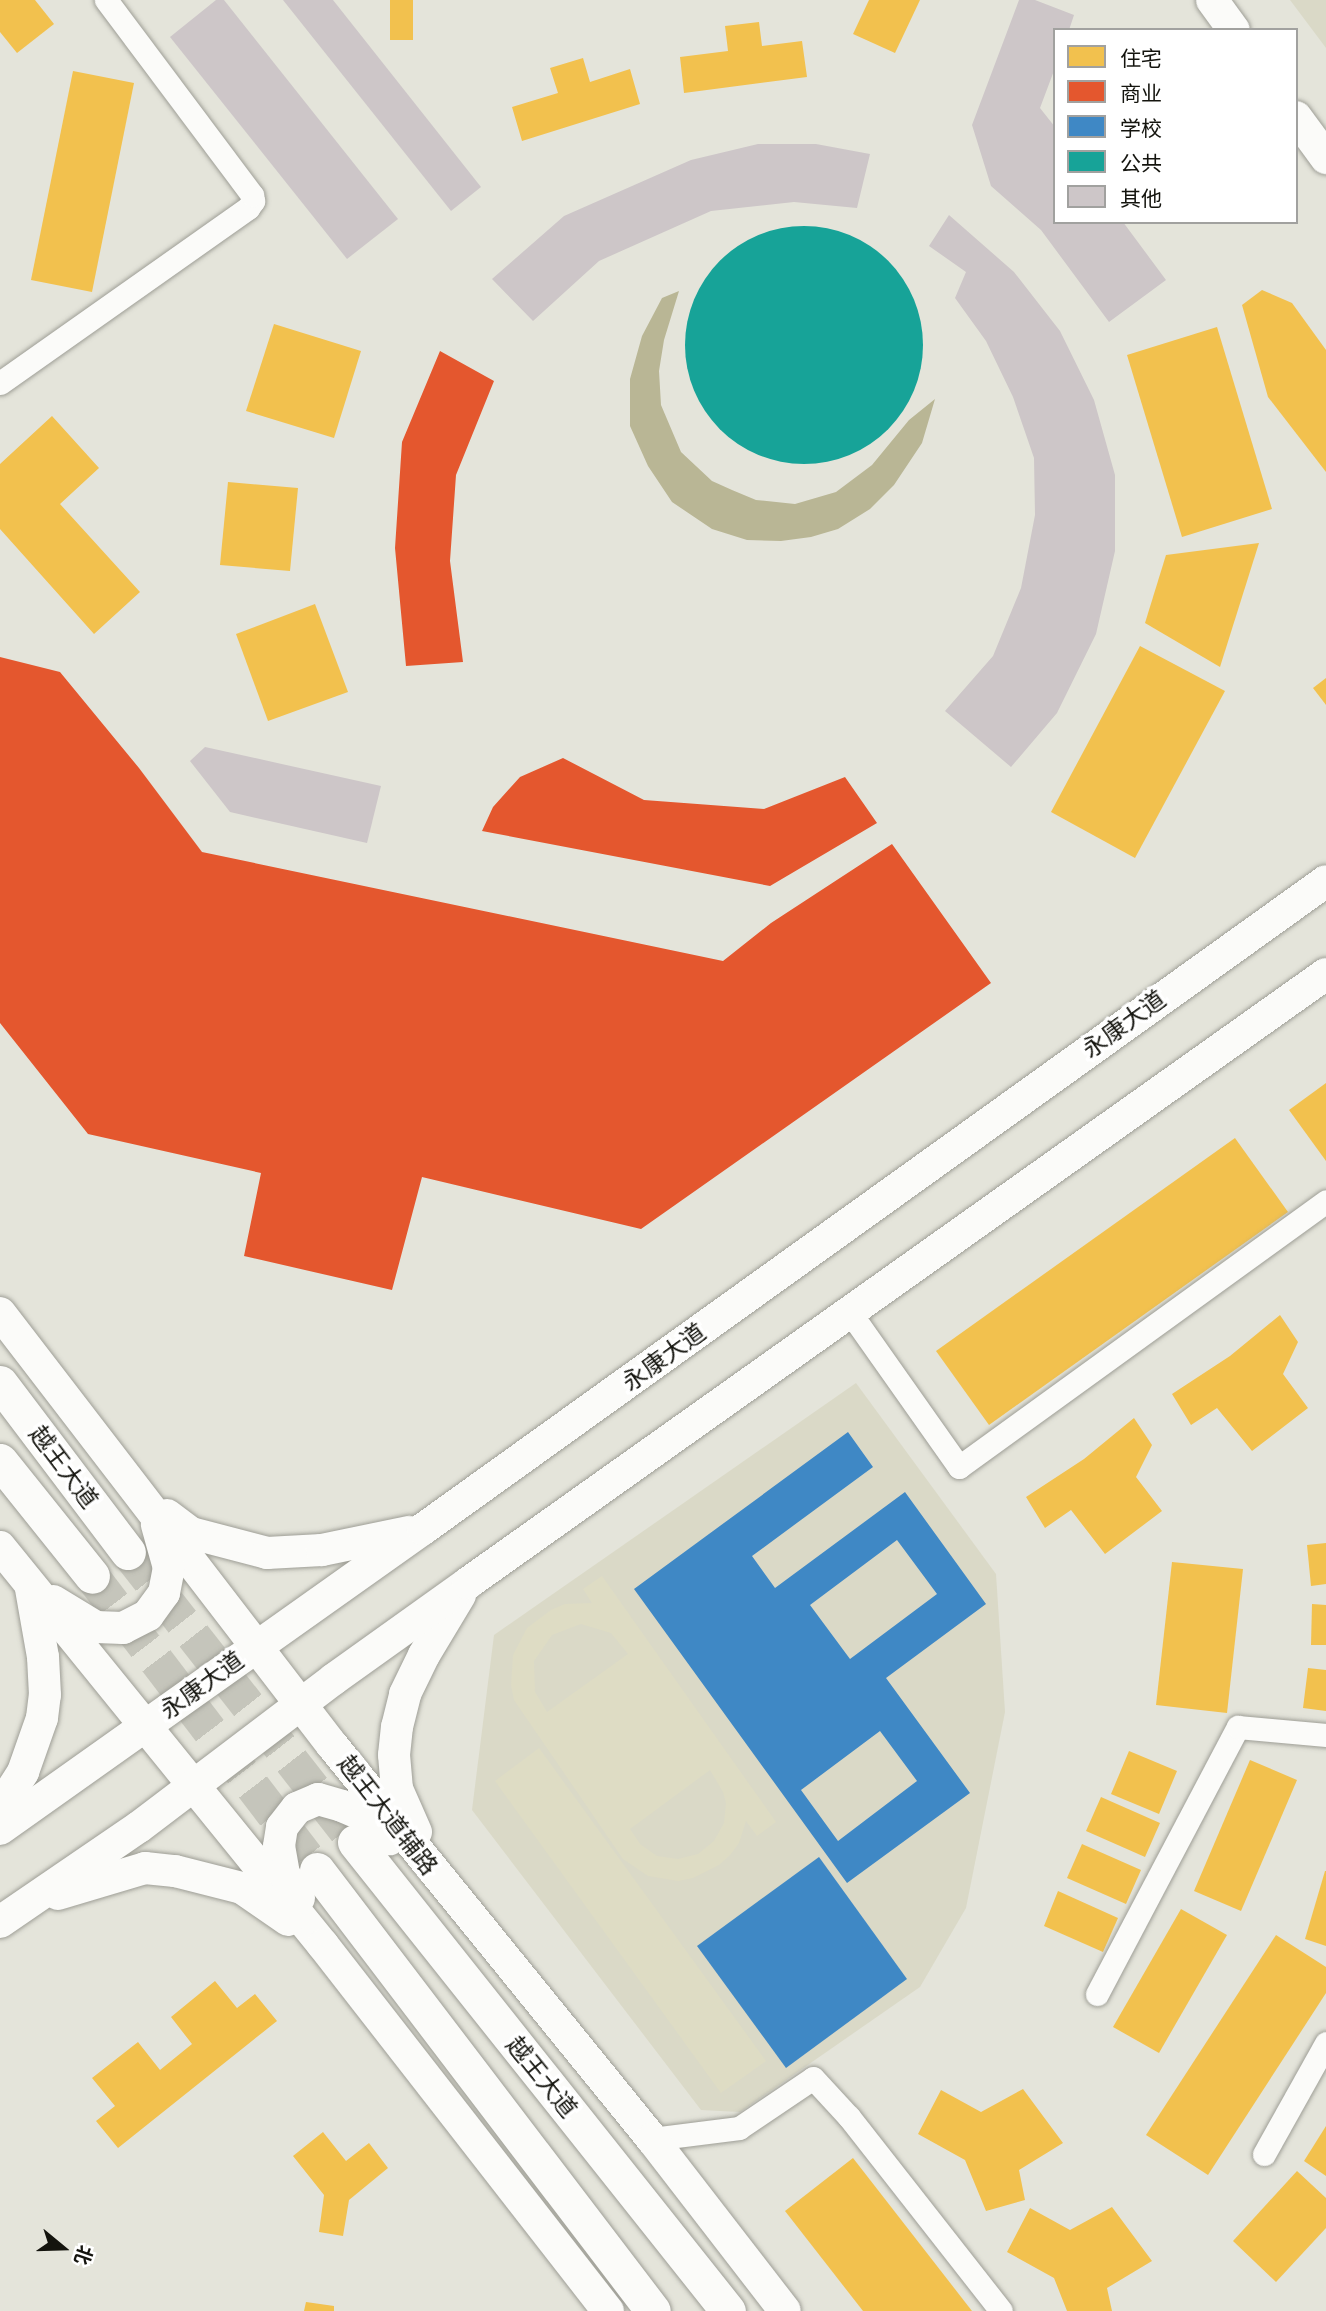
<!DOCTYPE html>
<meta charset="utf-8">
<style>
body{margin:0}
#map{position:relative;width:1326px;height:2311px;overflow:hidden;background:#e4e4da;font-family:"Zilla Slab","Noto Sans SC",serif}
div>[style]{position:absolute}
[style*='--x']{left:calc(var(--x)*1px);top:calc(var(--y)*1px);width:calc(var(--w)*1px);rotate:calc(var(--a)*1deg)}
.built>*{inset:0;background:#dad9c7}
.green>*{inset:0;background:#dedcc4}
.water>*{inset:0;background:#b9b695}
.homes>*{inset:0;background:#f2c14e}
.shops>*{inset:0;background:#e4572e}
.schools>*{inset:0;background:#3f88c5}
.public>*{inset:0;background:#17a398}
.round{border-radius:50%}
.building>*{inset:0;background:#cdc6c8}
.primary-tunnel>*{height:35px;margin-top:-17.5px;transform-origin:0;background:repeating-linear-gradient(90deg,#c5c5bb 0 35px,transparent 0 53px)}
.roads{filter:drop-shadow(0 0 2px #9e9e96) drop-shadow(0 0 2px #9e9e96)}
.street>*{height:23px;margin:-11.5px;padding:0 11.5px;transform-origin:11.5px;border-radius:11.5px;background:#fbfbf9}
.secondary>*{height:32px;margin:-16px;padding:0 16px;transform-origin:16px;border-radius:16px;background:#fbfbf9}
.primary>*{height:35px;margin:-17.5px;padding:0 17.5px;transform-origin:17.5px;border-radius:17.5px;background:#fbfbf9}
span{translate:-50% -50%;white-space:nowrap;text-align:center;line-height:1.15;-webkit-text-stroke:7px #fff;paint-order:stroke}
.street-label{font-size:24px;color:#14140e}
.legend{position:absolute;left:1053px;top:28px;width:245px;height:196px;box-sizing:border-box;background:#fff;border:2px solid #a1a19f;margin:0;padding:9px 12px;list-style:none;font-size:21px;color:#14140e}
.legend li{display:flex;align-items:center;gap:14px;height:35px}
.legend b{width:35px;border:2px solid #a1a19f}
.north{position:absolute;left:28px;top:2213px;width:70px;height:70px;-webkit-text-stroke:5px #fff;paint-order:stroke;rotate:109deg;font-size:19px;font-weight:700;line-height:28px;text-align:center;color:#14140e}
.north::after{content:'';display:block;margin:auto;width:24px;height:32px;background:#14140e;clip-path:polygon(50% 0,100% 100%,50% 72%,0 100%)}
</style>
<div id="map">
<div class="built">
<i style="clip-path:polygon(1290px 0,1326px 0,1326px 48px)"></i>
<i style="clip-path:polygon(856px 1383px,996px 1574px,1005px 1712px,966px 1908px,920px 1987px,740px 2112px,701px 2110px,472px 1810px,494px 1635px)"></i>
</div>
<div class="green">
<i style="clip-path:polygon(evenodd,602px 1576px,776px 1822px,757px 1836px,746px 1821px,739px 1843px,730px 1855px,719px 1865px,693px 1878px,678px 1881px,648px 1876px,623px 1859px,514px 1700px,511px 1685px,513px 1655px,527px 1628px,551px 1610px,565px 1604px,592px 1603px,583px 1589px,602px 1576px,581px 1624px,611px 1633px,628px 1654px,547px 1712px,535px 1692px,534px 1661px,552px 1635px,581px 1624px,602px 1576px,710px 1770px,723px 1792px,726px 1803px,724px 1823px,714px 1841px,698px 1854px,678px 1859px,657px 1856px,640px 1844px,630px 1829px,710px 1770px)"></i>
<i style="clip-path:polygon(539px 1748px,766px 2061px,721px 2093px,495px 1781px)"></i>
</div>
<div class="water">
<i style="clip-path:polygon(679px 291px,664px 340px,659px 371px,661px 405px,681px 452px,712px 481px,732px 490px,756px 500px,795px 504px,836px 492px,872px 465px,909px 420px,935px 399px,922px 443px,894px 485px,870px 509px,838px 529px,811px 537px,781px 541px,747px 540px,712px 529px,672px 502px,648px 466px,630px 426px,630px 379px,642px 336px,662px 298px)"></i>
</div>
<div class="homes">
<i style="clip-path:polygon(0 0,35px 0,54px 24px,17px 53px,0 32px)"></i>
<i style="clip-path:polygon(390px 0,413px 0,413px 40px,390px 40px)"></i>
<i style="clip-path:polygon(869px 0,920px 0,895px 53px,853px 34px)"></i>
<i style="clip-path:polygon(759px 22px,762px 46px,802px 41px,807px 77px,684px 93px,680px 57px,728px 51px,725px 26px)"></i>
<i style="clip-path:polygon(583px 58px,590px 82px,630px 69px,640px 104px,522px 141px,512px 107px,558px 93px,550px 68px)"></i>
<i style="clip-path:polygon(73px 71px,134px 83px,92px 292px,31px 280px)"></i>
<i style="clip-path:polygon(1262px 290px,1292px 303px,1326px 350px,1326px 472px,1268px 397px,1242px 305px)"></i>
<i style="clip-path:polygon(274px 324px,361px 351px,334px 438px,246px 411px)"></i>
<i style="clip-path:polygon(1217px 327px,1272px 509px,1182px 537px,1127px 355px)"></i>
<i style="clip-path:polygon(52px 416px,99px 468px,60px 504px,140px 592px,94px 634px,0 529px,0 464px)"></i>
<i style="clip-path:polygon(228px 482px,298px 488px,290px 571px,220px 565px)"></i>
<i style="clip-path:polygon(1259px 543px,1220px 667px,1145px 623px,1166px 555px)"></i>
<i style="clip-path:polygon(315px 604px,348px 692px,268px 721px,236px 634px)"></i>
<i style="clip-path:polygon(1140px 646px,1225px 691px,1135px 858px,1051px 812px)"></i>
<i style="clip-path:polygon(1326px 678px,1326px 705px,1313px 688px)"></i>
<i style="clip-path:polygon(1326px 1083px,1326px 1161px,1289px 1110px)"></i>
<i style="clip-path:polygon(1235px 1138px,1288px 1212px,989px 1425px,936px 1351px)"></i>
<i style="clip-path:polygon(1280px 1315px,1298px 1342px,1283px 1374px,1308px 1408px,1252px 1451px,1217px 1408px,1191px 1425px,1172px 1394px,1230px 1356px)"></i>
<i style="clip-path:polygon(1134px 1418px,1152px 1445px,1136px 1477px,1162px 1511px,1105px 1554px,1071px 1510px,1045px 1528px,1026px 1497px,1084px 1459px)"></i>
<i style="clip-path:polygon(1326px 1543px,1326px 1584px,1311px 1586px,1307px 1545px)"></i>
<i style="clip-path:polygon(1172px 1562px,1243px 1569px,1227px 1713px,1156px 1705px)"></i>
<i style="clip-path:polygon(1312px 1604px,1326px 1605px,1326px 1645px,1311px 1645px)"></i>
<i style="clip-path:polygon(1308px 1668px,1326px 1670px,1326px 1711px,1303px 1708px)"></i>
<i style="clip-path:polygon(1129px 1751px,1177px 1771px,1159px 1814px,1111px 1794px)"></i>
<i style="clip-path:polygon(1250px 1760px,1297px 1780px,1241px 1911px,1194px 1891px)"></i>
<i style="clip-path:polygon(1101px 1797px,1160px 1823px,1145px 1857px,1086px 1831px)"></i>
<i style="clip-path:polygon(1082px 1844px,1141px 1870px,1126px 1904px,1067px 1878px)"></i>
<i style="clip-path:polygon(1325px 1871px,1326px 1871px,1326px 1946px,1305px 1939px)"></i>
<i style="clip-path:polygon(1058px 1891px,1118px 1918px,1103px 1952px,1044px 1926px)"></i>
<i style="clip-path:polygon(1181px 1909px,1227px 1935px,1159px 2053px,1113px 2027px)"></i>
<i style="clip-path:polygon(1276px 1935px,1326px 1967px,1326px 1993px,1208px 2175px,1146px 2135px)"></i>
<i style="clip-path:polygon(215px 1981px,237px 2008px,255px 1994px,277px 2021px,118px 2148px,96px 2121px,115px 2106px,92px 2078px,138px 2042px,160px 2070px,192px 2044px,171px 2017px)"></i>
<i style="clip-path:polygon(1023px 2089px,1063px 2143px,1019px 2170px,1025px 2200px,986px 2211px,965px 2160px,918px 2134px,941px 2090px,981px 2112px)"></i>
<i style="clip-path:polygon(1326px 2126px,1326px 2176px,1304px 2161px)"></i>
<i style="clip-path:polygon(323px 2132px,346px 2161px,369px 2143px,388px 2168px,349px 2200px,343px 2236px,319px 2232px,324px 2195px,293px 2156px)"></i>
<i style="clip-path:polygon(853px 2158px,972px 2311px,863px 2311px,785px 2211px)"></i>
<i style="clip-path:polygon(1297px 2171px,1326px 2198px,1326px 2228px,1276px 2282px,1233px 2241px)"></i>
<i style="clip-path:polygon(1112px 2207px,1152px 2261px,1107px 2288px,1112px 2311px,1067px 2311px,1054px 2278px,1007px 2252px,1030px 2208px,1070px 2230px)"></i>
<i style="clip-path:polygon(306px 2302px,334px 2306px,334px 2311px,304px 2311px)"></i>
</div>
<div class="shops">
<i style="clip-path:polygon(440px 351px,494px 381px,456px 475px,450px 561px,463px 662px,406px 666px,395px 548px,402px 442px)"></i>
<i style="clip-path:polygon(0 657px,60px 672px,139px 768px,202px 852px,723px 961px,771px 923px,892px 844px,991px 983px,641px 1229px,422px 1177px,392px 1290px,244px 1256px,261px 1173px,88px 1134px,0 1023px)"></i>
<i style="clip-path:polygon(563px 758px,644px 800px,764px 809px,845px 777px,877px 823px,770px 886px,482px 831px,493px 807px,520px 777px)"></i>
</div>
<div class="schools">
<i style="clip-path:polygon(evenodd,848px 1432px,873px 1467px,752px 1556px,775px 1588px,905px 1492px,986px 1604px,886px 1678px,970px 1793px,847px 1883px,634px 1589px,848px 1432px,897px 1540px,937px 1594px,850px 1659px,810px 1605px,897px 1540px,848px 1432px,880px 1731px,917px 1781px,838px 1841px,801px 1790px,880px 1731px)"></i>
<i style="clip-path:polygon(819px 1857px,907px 1979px,786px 2068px,697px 1946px)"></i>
</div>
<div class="public">
<i class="round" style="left:685px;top:226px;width:238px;height:238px"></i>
</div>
<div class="building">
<i style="clip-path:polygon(216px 0,224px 0,398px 219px,347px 259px,170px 37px)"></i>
<i style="clip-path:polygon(283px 0,333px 0,481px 187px,451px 211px)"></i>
<i style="clip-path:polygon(1019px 0,1035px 0,1074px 15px,1069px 30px,1055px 30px,1055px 68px,1040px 108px,1055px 127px,1055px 222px,1123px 222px,1166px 280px,1109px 322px,1041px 230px,991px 186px,972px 125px)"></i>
<i style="clip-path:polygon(758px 144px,816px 144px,870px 154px,857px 208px,794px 202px,711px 211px,599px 261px,533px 321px,492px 279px,564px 216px,691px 160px)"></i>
<i style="clip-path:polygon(949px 215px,1014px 272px,1060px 331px,1094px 400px,1115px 475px,1115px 551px,1096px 634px,1057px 713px,1011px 767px,945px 711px,993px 656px,1021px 588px,1035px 515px,1034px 458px,1013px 397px,986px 341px,955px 298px,966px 272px,929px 246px)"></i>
<i style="clip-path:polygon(205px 747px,381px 786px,367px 843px,230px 812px,190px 761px)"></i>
</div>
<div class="primary-tunnel">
<i style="--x:128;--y:1552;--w:368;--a:51.9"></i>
<i style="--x:92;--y:1576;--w:370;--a:52.6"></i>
</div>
<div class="roads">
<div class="street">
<i style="--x:0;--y:383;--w:304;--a:-35.2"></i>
<i style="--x:248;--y:208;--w:9;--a:-54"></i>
<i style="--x:253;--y:201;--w:6;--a:-99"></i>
<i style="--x:252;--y:195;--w:244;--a:-126.8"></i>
<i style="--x:849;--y:1311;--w:191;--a:54.8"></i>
<i style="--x:959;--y:1467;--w:453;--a:-35.9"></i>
<i style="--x:1097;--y:1994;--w:302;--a:-62.2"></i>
<i style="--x:1238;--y:1727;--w:88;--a:5.2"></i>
<i style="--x:652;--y:2139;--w:88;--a:-7.2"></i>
<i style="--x:739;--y:2128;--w:89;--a:-34"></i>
<i style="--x:813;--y:2078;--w:53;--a:47.3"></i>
<i style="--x:849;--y:2117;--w:246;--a:51.9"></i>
<i style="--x:1264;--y:2154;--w:127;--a:-60.8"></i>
</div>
<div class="secondary">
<i style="--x:1212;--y:0;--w:37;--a:54"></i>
<i style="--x:1296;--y:117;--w:51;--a:53.8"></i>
<i style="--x:0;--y:1313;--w:545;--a:52.46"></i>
<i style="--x:332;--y:1745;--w:508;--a:50.92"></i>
<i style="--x:652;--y:2139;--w:217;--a:52.3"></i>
<i style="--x:167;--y:1515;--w:30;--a:37"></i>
<i style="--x:191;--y:1533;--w:79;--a:14.7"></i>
<i style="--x:267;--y:1553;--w:55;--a:-3.1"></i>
<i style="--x:322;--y:1550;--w:89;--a:-11.7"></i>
<i style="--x:0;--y:1547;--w:513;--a:50.94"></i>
<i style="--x:323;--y:1945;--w:464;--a:52.1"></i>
<i style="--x:53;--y:1601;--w:50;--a:31.2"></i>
<i style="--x:96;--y:1627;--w:27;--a:2"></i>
<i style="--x:123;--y:1628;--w:28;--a:-27"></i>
<i style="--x:148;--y:1615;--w:27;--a:-54"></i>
<i style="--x:164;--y:1593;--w:25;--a:-79"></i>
<i style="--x:169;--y:1568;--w:45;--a:-105.6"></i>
<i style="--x:0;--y:1808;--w:43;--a:-57.4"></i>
<i style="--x:23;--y:1772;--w:57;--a:-70.6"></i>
<i style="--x:42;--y:1718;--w:23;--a:-83"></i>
<i style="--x:45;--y:1695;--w:38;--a:-93"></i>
<i style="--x:43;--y:1657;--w:69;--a:-100"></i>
<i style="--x:0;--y:1829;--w:519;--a:-35.35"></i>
<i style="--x:423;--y:1529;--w:1111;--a:-35.66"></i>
<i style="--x:416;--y:1832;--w:47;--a:-113.8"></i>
<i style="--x:397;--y:1789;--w:34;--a:-95"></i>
<i style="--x:394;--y:1755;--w:28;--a:-84"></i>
<i style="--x:397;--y:1727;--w:34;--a:-76"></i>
<i style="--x:405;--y:1694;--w:43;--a:-64"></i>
<i style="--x:424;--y:1655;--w:70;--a:-59"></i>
<i style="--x:58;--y:1894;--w:91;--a:-16.6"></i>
<i style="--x:145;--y:1868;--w:30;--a:6"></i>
<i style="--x:175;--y:1871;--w:69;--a:14.2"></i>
<i style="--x:242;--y:1888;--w:56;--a:34.8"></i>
<i style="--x:299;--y:1898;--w:28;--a:-122"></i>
<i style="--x:284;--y:1874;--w:28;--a:-100"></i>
<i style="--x:279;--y:1846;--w:19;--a:-81"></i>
<i style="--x:282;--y:1827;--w:24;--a:-52"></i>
<i style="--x:297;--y:1808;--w:23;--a:-23"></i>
<i style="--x:318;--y:1799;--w:25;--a:16"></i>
<i style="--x:342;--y:1806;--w:26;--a:23"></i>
<i style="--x:366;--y:1816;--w:33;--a:45"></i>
<i style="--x:0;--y:1922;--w:168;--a:-34.4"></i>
<i style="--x:139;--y:1827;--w:245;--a:-37.2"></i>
<i style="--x:334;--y:1679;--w:165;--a:-35.6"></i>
<i style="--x:468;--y:1583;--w:1052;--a:-35.37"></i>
</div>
<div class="primary">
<i style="--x:0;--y:1383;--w:212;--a:52.9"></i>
<i style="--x:0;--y:1461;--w:147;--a:51.3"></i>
<i style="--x:355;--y:1842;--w:599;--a:51.5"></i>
<i style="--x:317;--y:1870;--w:554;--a:52.7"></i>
</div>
</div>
<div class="street-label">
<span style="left:1124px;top:1024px;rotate:-36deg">永康大道</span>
<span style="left:664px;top:1357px;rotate:-36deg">永康大道</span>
<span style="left:64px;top:1467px;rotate:53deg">越王大道</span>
<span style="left:202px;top:1685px;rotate:-36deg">永康大道</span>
<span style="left:388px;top:1815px;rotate:52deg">越王大道辅路</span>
<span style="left:542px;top:2077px;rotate:51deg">越王大道</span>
</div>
<ul class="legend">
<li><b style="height:19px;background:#f2c14e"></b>住宅</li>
<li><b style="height:19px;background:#e4572e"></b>商业</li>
<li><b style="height:19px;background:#3f88c5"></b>学校</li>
<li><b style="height:19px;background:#17a398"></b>公共</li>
<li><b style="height:19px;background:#cdc6c8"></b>其他</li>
</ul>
<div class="north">北</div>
</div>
